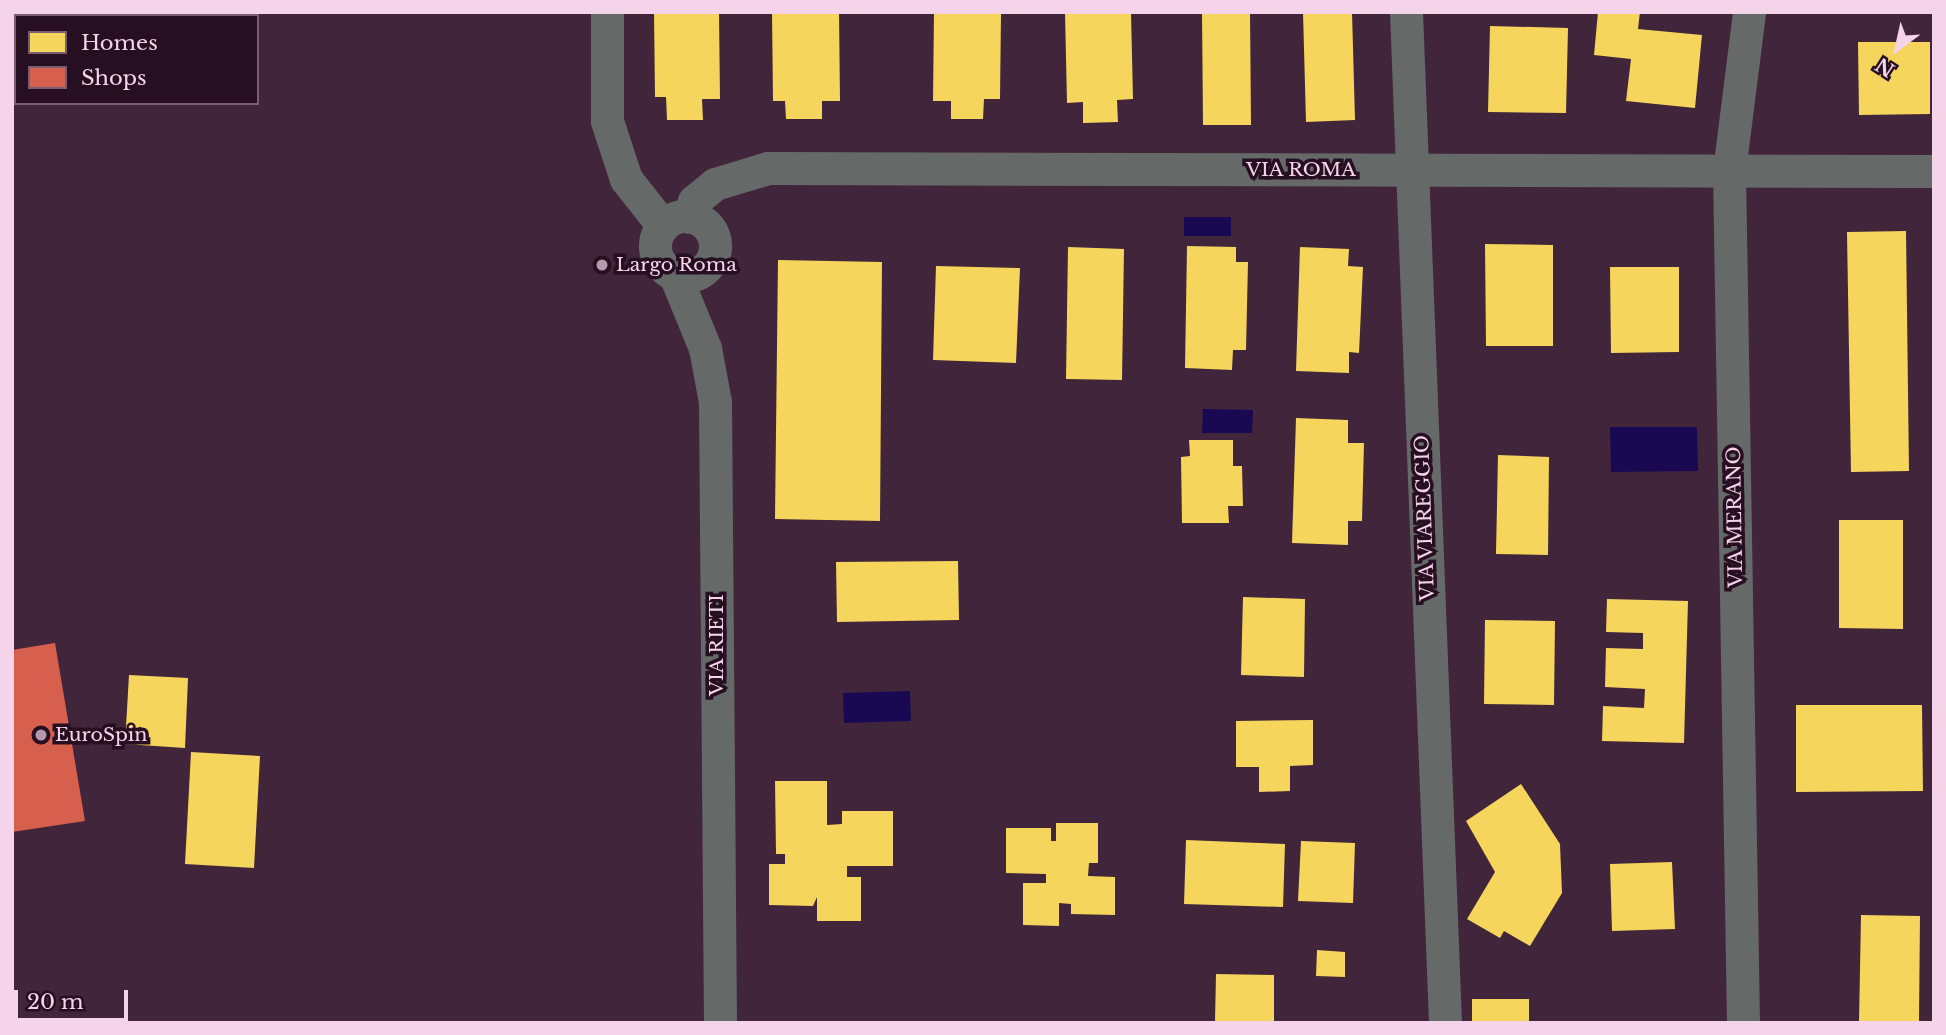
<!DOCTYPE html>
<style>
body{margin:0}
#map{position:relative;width:1946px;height:1035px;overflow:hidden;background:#41253b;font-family:"Libre Baskerville",serif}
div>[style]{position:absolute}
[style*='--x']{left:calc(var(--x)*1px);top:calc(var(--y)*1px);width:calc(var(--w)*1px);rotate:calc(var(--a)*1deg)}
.water>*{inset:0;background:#190953}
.homes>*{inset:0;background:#f6d55c}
.shops>*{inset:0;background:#d6604d}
.minor>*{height:33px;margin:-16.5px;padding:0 16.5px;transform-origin:16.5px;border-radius:16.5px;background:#656a68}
.minor>.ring{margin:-16.5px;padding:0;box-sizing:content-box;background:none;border:33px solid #656a68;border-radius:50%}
.dots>*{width:19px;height:19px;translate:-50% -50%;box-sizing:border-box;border:4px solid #260f20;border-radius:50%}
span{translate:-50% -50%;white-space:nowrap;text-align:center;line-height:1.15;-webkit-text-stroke:7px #260f20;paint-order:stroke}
.street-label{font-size:19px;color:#f5d4ea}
.poi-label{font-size:19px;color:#f5d4ea}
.left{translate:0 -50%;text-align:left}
.frame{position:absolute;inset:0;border:14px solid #f5d4ea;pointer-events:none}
.legend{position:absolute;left:14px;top:14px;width:245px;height:91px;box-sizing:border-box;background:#260f20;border:2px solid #795e71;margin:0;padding:9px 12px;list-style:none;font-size:21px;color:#f5d4ea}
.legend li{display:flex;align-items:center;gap:14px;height:35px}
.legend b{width:35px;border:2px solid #795e71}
.north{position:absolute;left:1862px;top:14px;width:70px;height:70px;-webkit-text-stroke:5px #260f20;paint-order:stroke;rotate:213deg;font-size:19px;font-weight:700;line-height:28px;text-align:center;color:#f5d4ea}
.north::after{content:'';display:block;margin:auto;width:24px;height:32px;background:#f5d4ea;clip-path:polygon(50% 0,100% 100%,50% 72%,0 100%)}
.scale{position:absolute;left:14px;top:990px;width:114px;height:32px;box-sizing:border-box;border:4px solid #f5d4ea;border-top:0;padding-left:9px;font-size:21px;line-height:24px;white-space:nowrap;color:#f5d4ea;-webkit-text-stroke:5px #260f20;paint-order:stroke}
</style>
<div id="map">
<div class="water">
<i style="clip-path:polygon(1184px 217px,1231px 217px,1231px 236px,1184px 236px)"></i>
<i style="clip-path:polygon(1203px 409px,1253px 410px,1252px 433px,1202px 433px)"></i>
<i style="clip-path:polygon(1610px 427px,1697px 427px,1698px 471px,1611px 472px)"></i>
<i style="clip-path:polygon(910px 691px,911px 721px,844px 723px,843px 693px)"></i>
</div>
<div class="homes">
<i style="clip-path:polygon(654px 12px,719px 12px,720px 99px,702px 99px,703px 120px,667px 120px,666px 97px,655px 97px)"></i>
<i style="clip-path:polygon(772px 12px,839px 12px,840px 101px,822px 101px,822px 119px,786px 119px,785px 101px,773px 101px)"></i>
<i style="clip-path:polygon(934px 12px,1001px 14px,1000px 99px,984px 99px,983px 119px,951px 119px,951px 101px,933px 101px)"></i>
<i style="clip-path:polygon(1065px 12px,1131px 12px,1133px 99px,1117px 100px,1118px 122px,1083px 123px,1083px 102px,1067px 103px)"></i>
<i style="clip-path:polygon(1202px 12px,1250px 12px,1251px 125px,1203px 125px)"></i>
<i style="clip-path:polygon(1303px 12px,1352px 12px,1355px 120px,1306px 122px)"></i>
<i style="clip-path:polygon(1598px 12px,1640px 12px,1638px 29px,1702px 35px,1695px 108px,1626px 101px,1631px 59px,1594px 55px)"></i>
<i style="clip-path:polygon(1490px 26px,1568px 28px,1566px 113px,1488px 112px)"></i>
<i style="clip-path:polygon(1858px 42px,1930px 42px,1930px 114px,1859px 115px)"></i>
<i style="clip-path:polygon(1906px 231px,1909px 471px,1851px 472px,1847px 232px)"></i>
<i style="clip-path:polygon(1485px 244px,1553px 245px,1553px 346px,1486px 346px)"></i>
<i style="clip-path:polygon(1187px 246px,1236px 247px,1236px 262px,1248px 262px,1246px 350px,1233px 350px,1232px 370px,1185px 368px)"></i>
<i style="clip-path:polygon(1068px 247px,1124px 249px,1122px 380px,1066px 379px)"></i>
<i style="clip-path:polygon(1300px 247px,1349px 249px,1348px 266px,1363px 267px,1359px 353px,1349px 352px,1349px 373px,1296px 371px)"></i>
<i style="clip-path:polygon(778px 260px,882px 262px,880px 521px,775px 519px)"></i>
<i style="clip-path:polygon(936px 266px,1020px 268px,1016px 363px,933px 360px)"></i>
<i style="clip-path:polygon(1610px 267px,1679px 267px,1679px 352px,1611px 353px)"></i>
<i style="clip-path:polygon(1296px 418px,1348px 420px,1348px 443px,1364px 443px,1362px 521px,1348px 521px,1348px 545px,1292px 543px)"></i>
<i style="clip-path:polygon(1189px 440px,1233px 440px,1233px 466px,1242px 466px,1243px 506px,1228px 506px,1229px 523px,1182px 523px,1181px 457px,1190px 456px)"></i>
<i style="clip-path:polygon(1498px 455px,1549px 457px,1548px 555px,1496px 554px)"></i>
<i style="clip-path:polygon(1839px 520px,1903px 520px,1903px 629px,1839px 628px)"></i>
<i style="clip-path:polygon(958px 561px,959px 620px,837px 622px,836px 562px)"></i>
<i style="clip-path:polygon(1243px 597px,1305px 599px,1304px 677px,1241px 675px)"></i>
<i style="clip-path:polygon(1607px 599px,1688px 601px,1684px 743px,1602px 741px,1603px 706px,1644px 708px,1645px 689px,1605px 687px,1606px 648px,1643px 649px,1643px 633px,1606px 632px)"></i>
<i style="clip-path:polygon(1485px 620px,1555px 621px,1554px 705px,1484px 704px)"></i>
<i style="clip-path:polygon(129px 675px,188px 678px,185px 748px,125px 744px)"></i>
<i style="clip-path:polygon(1796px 705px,1922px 705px,1923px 791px,1796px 792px)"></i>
<i style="clip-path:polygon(1313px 720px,1313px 765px,1290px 766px,1290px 791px,1259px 792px,1259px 767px,1236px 767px,1236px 721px)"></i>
<i style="clip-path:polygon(191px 752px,260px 756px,254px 868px,185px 864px)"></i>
<i style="clip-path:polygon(775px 781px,827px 781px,827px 825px,842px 824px,842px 811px,893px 811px,893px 866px,847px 866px,847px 877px,861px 877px,861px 921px,817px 921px,817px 897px,813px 906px,769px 905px,769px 864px,785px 864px,785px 854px,776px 854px)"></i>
<i style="clip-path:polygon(1521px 784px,1560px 844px,1562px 893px,1530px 946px,1504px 931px,1500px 938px,1467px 919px,1495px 872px,1466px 821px)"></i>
<i style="clip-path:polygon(1056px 823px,1098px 823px,1098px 863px,1089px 863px,1088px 876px,1115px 877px,1115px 915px,1071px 914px,1071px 904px,1059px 903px,1059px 926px,1023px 925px,1023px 883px,1046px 883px,1046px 874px,1006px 873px,1006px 828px,1051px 828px,1051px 841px,1056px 841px)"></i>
<i style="clip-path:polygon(1186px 840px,1285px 844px,1283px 907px,1184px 904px)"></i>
<i style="clip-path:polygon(1301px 841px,1355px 843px,1353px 903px,1298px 901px)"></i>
<i style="clip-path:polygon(1672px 862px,1675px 929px,1612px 931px,1610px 864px)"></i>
<i style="clip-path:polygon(1861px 915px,1920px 916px,1919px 1023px,1859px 1023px)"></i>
<i style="clip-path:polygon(1317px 950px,1345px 952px,1345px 977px,1316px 976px)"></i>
<i style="clip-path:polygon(1216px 974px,1274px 975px,1274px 1023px,1215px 1023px)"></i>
<i style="clip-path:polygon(1472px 999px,1529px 999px,1529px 1023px,1472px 1023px)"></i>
</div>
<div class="shops">
<i style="clip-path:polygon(55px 643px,85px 821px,12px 832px,12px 650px)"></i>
</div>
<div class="minor">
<i style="--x:607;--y:12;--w:109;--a:90"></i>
<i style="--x:607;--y:121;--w:61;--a:71.9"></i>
<i style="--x:626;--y:179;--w:60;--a:51.8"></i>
<i style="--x:1406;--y:12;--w:1012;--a:87.79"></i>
<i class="ring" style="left:655px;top:216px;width:27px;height:27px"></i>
<i style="--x:690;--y:217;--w:16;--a:-76"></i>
<i style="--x:694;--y:201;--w:27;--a:-39"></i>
<i style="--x:715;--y:184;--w:55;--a:-16.8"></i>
<i style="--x:768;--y:168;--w:1166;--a:0.15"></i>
<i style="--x:675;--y:275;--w:79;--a:67.7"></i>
<i style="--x:705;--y:348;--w:55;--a:79.5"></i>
<i style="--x:715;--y:402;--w:621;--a:89.54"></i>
<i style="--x:1743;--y:1023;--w:852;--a:-90.94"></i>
<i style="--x:1729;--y:171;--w:160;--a:-82.8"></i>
</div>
<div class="dots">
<i style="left:602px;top:265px;background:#b697ad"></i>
<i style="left:41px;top:735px;background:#b697ad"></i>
</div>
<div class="street-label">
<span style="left:1301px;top:170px">VIA ROMA</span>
<span style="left:1735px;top:517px;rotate:-91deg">VIA MERANO</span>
<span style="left:1425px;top:518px;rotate:-92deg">VIA VIAREGGIO</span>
<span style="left:717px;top:645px;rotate:-90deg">VIA RIETI</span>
</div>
<div class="poi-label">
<span class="left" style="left:616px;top:265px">Largo Roma</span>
<span class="left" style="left:55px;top:735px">EuroSpin</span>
</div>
<div class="frame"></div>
<ul class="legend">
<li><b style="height:19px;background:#f6d55c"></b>Homes</li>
<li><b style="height:19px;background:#d6604d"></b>Shops</li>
</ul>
<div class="north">N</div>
<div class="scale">20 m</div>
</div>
